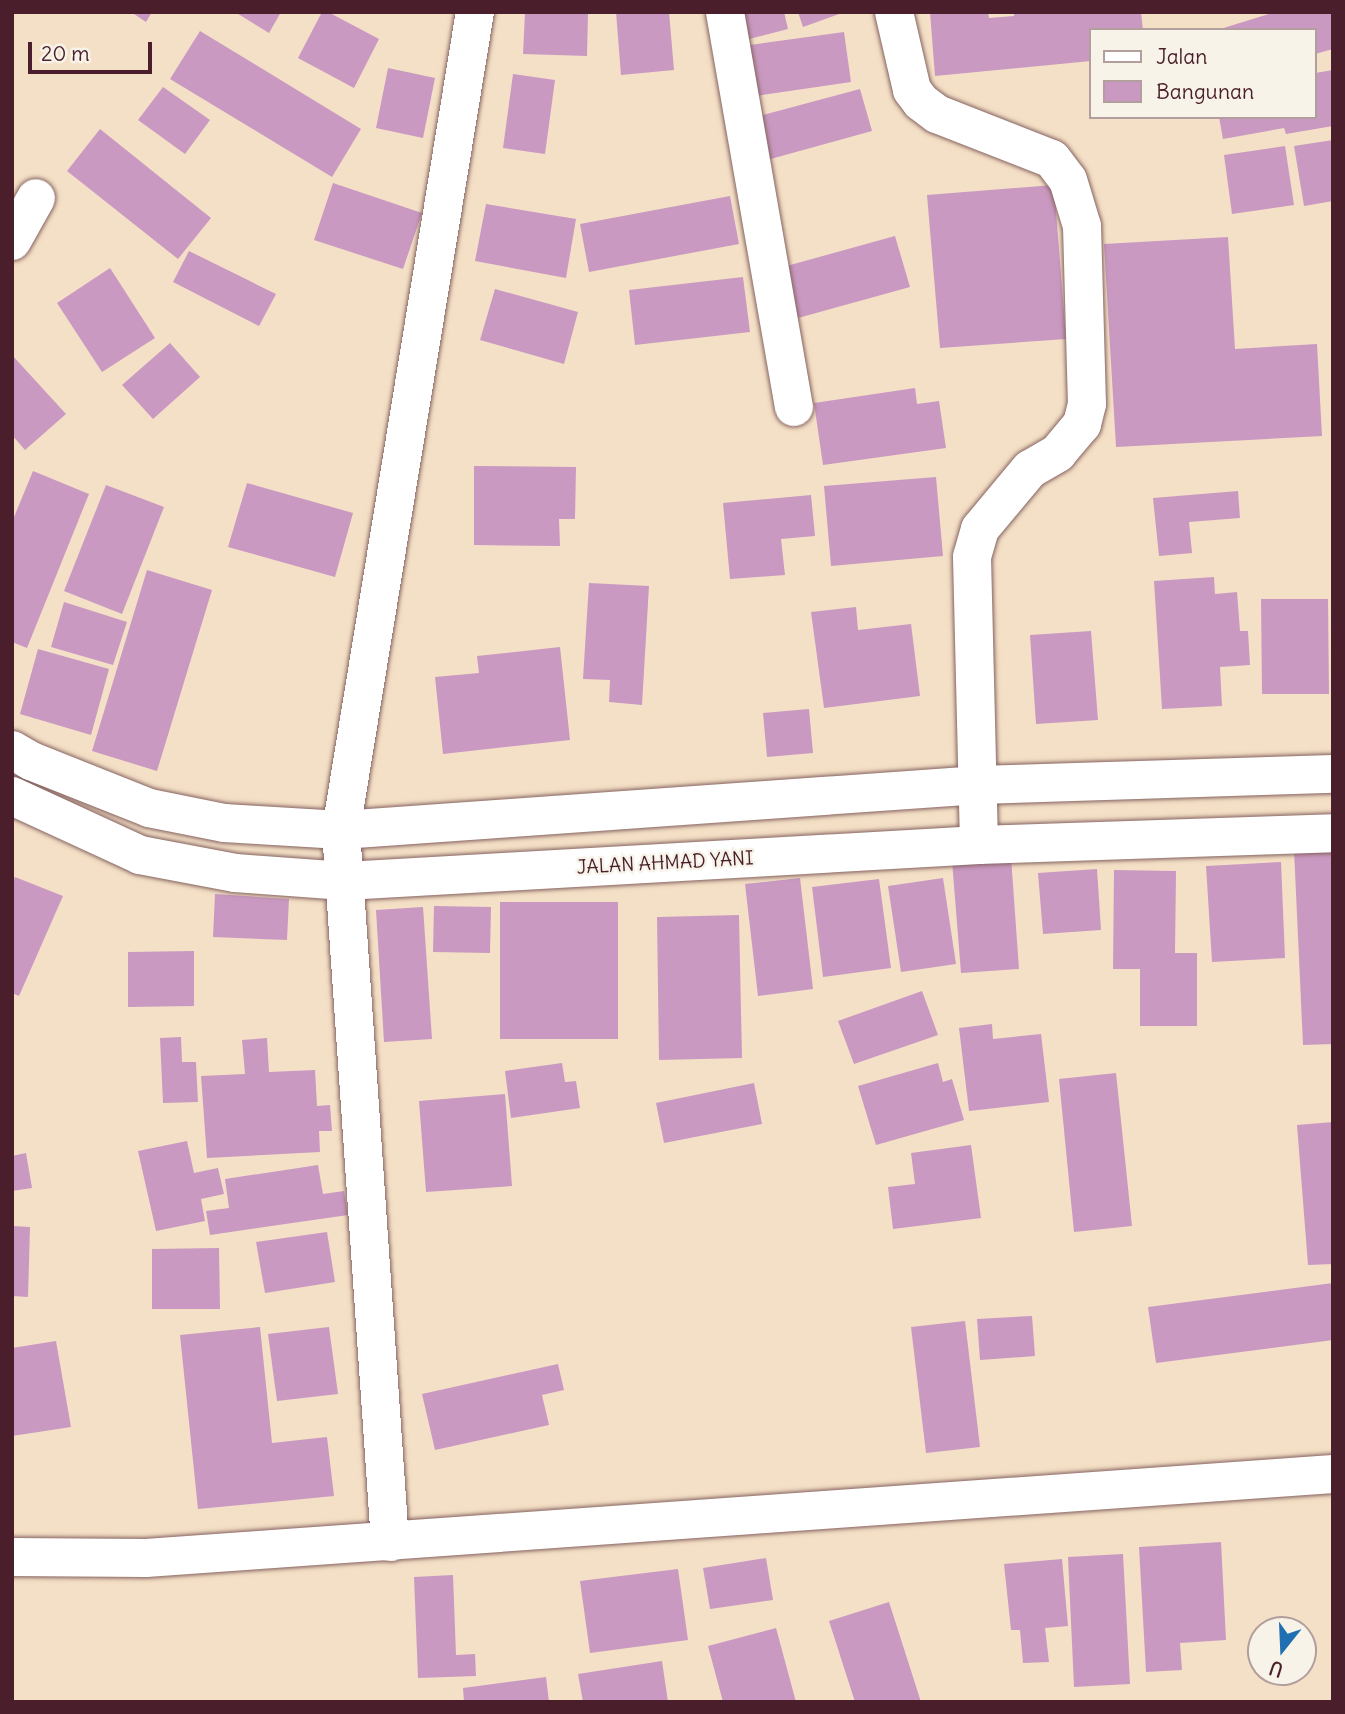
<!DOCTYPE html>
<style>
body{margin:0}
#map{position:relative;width:1345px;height:1714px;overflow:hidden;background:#f4e0c6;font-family:Delius,sans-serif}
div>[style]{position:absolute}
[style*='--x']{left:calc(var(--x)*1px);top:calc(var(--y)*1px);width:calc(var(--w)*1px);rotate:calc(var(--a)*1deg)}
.building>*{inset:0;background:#c999c2}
.roads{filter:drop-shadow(0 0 2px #866361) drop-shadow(0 0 2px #866361)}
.minor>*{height:38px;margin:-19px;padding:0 19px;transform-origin:19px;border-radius:19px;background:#fff}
.highway>*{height:38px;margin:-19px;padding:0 19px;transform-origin:19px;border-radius:19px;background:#fff}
span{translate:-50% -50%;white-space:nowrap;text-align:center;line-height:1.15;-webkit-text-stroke:5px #f7f3e8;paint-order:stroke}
.street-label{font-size:19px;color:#4a1f2b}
.frame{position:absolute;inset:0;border:14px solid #4a1f2b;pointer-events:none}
.legend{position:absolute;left:1089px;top:28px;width:228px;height:91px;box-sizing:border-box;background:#f7f3e8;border:2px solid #b29e9c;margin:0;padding:9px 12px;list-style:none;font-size:21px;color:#4a1f2b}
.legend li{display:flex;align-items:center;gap:14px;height:35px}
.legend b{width:35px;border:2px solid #b29e9c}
.north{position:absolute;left:1247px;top:1616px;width:70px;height:70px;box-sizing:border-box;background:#f7f3e8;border:2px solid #b29e9c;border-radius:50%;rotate:198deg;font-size:19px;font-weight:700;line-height:28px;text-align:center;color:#4a1f2b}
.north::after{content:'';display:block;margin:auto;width:24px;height:32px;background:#1f6fb2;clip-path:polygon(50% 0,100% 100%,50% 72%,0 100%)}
.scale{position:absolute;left:28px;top:42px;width:124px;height:32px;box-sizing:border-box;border:4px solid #4a1f2b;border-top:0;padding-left:9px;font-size:21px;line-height:24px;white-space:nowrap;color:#4a1f2b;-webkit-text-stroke:5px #f7f3e8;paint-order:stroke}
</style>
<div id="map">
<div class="building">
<i style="clip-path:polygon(131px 12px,152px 12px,146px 22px)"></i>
<i style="clip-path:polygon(235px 12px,281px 12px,269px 33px)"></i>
<i style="clip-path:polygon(322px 12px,328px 12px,379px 39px,354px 88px,298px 58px)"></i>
<i style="clip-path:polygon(616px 12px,669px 12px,674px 70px,621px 75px)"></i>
<i style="clip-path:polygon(737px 12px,784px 12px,788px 29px,745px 40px)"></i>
<i style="clip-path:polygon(798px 12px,841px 12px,842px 13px,803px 27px)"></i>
<i style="clip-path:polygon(930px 12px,988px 12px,989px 18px,1014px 16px,1014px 12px,1141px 12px,1143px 30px,1091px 30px,1091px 61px,935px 76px)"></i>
<i style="clip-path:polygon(1275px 12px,1333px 12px,1333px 49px,1315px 54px,1315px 30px,1217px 30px)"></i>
<i style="clip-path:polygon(525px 13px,588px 14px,587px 56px,523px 54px)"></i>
<i style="clip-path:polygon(200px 31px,361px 129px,332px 177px,170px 79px)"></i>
<i style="clip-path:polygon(844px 32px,851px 82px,749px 97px,743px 46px)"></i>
<i style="clip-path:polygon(388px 68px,435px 78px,423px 138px,376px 128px)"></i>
<i style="clip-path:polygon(1333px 70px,1333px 126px,1286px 134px,1284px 128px,1223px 139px,1219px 117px,1315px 117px,1315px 73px)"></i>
<i style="clip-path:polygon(513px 74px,555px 80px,545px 154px,503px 148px)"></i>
<i style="clip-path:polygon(163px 87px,210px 120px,185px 154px,138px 120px)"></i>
<i style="clip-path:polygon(860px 89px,872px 131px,767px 160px,755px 117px)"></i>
<i style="clip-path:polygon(100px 129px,211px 218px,178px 259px,67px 171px)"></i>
<i style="clip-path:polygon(1333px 140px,1333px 201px,1304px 206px,1294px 146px)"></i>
<i style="clip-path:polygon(1285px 146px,1294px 205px,1232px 214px,1224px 155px)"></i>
<i style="clip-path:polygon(333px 183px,422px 213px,403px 269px,314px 240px)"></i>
<i style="clip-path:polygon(1054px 185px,1066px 339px,940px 348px,927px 195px)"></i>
<i style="clip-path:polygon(730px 196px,739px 244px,589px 272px,580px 224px)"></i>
<i style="clip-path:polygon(486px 204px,576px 219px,566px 278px,475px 261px)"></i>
<i style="clip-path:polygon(895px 236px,910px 287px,798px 318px,783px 267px)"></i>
<i style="clip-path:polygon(1228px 237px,1235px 349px,1317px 344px,1322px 436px,1116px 447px,1104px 244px)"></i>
<i style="clip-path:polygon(189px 251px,276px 294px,259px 326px,173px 282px)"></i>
<i style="clip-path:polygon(110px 268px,155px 338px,102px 372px,57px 303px)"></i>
<i style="clip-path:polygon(743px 277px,750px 332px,635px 345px,629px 290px)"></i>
<i style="clip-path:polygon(495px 289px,578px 312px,564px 364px,480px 340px)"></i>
<i style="clip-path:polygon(170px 343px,200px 377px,153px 419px,122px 385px)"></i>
<i style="clip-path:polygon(12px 355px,66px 414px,25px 450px,12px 435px)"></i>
<i style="clip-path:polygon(915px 388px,917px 404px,939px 401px,946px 448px,823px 465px,814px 403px)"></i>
<i style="clip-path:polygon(474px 466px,576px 467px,575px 519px,559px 519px,560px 546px,474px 545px)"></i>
<i style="clip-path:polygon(33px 471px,89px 494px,27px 648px,12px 642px,12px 522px)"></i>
<i style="clip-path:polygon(936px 477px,943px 556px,831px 566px,824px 486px)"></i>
<i style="clip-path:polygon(247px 483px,353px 513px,335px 577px,228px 547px)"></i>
<i style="clip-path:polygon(106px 485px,164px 507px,122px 614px,64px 591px)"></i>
<i style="clip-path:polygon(1238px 491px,1240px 518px,1189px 522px,1192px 553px,1159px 556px,1153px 498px)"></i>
<i style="clip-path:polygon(811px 495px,815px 536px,781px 539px,785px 575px,730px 579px,723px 503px)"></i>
<i style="clip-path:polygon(147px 570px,212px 590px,157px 771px,92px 751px)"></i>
<i style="clip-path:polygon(1214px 577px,1215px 594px,1237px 592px,1240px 631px,1248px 631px,1250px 665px,1220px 667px,1222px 706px,1162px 709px,1154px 581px)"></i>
<i style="clip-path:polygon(589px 583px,649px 586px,642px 705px,609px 702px,610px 680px,583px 679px)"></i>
<i style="clip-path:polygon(1261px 599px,1328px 599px,1329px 694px,1262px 694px)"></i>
<i style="clip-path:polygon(64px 602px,127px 622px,113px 665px,51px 647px)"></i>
<i style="clip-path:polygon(856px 607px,858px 630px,911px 624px,920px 696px,824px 708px,811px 612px)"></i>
<i style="clip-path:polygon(1091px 631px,1098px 720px,1036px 724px,1030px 635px)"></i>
<i style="clip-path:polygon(560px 647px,570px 740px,443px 754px,435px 677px,479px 673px,477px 656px)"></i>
<i style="clip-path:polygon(38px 649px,109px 669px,91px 735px,20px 714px)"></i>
<i style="clip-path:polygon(809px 709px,813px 753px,767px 757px,763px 713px)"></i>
<i style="clip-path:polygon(1333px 849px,1333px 1044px,1303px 1045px,1294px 850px)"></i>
<i style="clip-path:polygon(1011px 857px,1019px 969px,961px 973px,952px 861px)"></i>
<i style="clip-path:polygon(1281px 862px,1285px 958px,1212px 962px,1206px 866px)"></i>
<i style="clip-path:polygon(1097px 869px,1101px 930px,1043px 934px,1038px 873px)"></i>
<i style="clip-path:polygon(1114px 870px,1176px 871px,1175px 953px,1197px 953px,1197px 1026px,1140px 1026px,1140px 969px,1113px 969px)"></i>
<i style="clip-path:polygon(15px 877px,63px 896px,19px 996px,12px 993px,12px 883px)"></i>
<i style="clip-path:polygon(800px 878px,813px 989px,758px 996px,745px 884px)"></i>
<i style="clip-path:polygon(943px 878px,956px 964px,901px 972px,888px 886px)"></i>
<i style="clip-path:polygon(879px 879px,891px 968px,823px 977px,812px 887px)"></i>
<i style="clip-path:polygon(215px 894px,289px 899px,287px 940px,213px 937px)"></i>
<i style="clip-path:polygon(500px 902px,618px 902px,618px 1039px,500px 1039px)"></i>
<i style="clip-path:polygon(434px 906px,491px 907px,490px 953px,433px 952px)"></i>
<i style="clip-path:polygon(423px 907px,432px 1039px,384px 1042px,376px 910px)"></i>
<i style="clip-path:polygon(739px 915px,742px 1058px,659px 1060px,657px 917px)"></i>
<i style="clip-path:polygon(194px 951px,194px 1006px,128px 1007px,128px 952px)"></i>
<i style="clip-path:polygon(922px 991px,938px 1035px,854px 1064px,838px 1021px)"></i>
<i style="clip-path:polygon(992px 1024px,993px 1039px,1041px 1034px,1049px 1102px,969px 1111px,959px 1028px)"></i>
<i style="clip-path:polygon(181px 1037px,182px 1062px,196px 1062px,198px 1102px,163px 1103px,160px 1038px)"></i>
<i style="clip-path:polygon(267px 1038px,269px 1072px,315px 1070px,317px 1106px,330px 1105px,332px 1131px,319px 1131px,320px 1152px,207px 1158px,201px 1076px,245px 1074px,242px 1040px)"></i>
<i style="clip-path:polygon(562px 1063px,565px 1082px,576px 1081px,580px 1108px,511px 1118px,505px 1071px)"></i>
<i style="clip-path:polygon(938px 1063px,943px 1082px,952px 1079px,964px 1120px,876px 1145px,858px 1086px)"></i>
<i style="clip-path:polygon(1116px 1073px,1132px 1226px,1074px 1232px,1059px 1079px)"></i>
<i style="clip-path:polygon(754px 1083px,762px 1124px,664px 1143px,656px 1103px)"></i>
<i style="clip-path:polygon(505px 1094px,512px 1186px,426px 1192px,419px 1101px)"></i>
<i style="clip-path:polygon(1333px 1122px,1333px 1264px,1308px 1265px,1297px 1125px)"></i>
<i style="clip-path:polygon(187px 1141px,194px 1173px,218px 1168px,224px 1194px,201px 1199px,205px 1221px,156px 1231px,138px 1151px)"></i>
<i style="clip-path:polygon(971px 1145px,981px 1218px,893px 1229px,888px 1187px,915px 1184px,911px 1153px)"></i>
<i style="clip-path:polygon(26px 1153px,32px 1188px,12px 1191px,12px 1156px)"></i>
<i style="clip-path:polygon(318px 1165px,323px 1194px,344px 1191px,348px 1215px,210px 1235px,206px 1211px,229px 1208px,225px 1179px)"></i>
<i style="clip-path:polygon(12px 1226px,30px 1227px,28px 1297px,12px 1296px)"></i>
<i style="clip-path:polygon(327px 1232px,335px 1282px,265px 1293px,256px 1242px)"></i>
<i style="clip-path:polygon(219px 1248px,220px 1309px,152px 1309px,152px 1249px)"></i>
<i style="clip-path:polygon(1333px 1283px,1333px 1340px,1156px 1363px,1148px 1307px)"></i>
<i style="clip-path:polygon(1032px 1316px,1035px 1356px,980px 1360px,977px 1319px)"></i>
<i style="clip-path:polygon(965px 1321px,980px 1447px,926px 1453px,911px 1327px)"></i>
<i style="clip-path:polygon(260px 1327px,272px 1443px,327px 1437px,334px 1496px,198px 1509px,180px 1335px)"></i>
<i style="clip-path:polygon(329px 1327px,338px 1394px,277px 1401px,268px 1334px)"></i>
<i style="clip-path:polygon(56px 1341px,71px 1427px,12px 1436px,12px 1348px)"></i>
<i style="clip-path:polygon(558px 1364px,564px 1390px,542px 1395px,549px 1425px,435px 1450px,422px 1394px)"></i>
<i style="clip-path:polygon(1221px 1542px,1226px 1640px,1180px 1643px,1182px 1670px,1146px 1672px,1139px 1547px)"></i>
<i style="clip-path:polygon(1123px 1554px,1130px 1684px,1074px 1687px,1068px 1557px)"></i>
<i style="clip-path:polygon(766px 1558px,773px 1600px,710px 1609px,703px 1568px)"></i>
<i style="clip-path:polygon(1062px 1559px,1068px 1626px,1045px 1628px,1049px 1662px,1023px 1663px,1020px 1630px,1011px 1630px,1004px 1564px)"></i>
<i style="clip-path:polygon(678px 1569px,688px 1640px,590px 1653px,580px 1581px)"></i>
<i style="clip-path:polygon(453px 1575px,456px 1655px,475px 1654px,476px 1676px,418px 1678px,414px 1577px)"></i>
<i style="clip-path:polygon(889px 1602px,921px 1702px,855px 1702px,829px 1621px)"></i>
<i style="clip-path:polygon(776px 1628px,796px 1702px,723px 1702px,708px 1646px)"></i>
<i style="clip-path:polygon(662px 1661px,668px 1702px,583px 1702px,578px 1674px)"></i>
<i style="clip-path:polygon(546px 1677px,549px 1702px,464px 1702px,463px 1688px)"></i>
</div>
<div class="roads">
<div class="minor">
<i style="--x:725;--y:12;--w:401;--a:80.1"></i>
<i style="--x:894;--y:12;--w:80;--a:77"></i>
<i style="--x:912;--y:90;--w:15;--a:53"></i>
<i style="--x:921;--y:102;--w:20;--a:37"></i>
<i style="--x:937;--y:114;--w:123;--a:21.4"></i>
<i style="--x:1052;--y:159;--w:26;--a:53"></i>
<i style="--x:1068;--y:180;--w:48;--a:73.1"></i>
<i style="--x:1082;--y:226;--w:178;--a:88.4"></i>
<i style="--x:1087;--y:404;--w:21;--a:104"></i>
<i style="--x:1082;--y:424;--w:38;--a:130"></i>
<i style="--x:1058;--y:453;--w:32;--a:150"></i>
<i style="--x:1030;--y:469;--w:78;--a:129.8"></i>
<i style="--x:980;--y:529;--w:29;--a:106"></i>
<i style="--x:972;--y:557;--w:288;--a:88.6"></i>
<i style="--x:12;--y:241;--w:49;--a:-60.8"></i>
<i style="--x:390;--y:1542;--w:714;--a:-93.94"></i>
<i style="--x:341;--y:830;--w:829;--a:-80.7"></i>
<i style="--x:12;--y:1557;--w:134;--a:0.4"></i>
<i style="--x:146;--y:1558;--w:1190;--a:-4.05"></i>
</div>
<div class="highway">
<i style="--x:12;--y:750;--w:22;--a:30"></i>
<i style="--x:31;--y:761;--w:127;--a:21.7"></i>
<i style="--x:149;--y:808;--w:76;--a:11.3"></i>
<i style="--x:224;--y:823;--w:117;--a:3.4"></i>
<i style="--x:341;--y:830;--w:640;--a:-4.03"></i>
<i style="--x:979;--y:785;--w:354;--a:-1.8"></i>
<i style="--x:12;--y:796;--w:141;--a:24.7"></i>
<i style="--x:140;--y:855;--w:97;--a:10.7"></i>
<i style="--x:235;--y:873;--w:110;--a:4.2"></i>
<i style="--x:345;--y:881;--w:635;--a:-3.25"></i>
<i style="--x:979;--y:845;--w:354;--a:-1.9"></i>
</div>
</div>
<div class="street-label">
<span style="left:665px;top:863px;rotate:-3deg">JALAN AHMAD YANI</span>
</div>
<div class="frame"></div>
<ul class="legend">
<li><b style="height:9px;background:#fff"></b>Jalan</li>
<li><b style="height:19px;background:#c999c2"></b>Bangunan</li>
</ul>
<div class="north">U</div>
<div class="scale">20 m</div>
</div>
